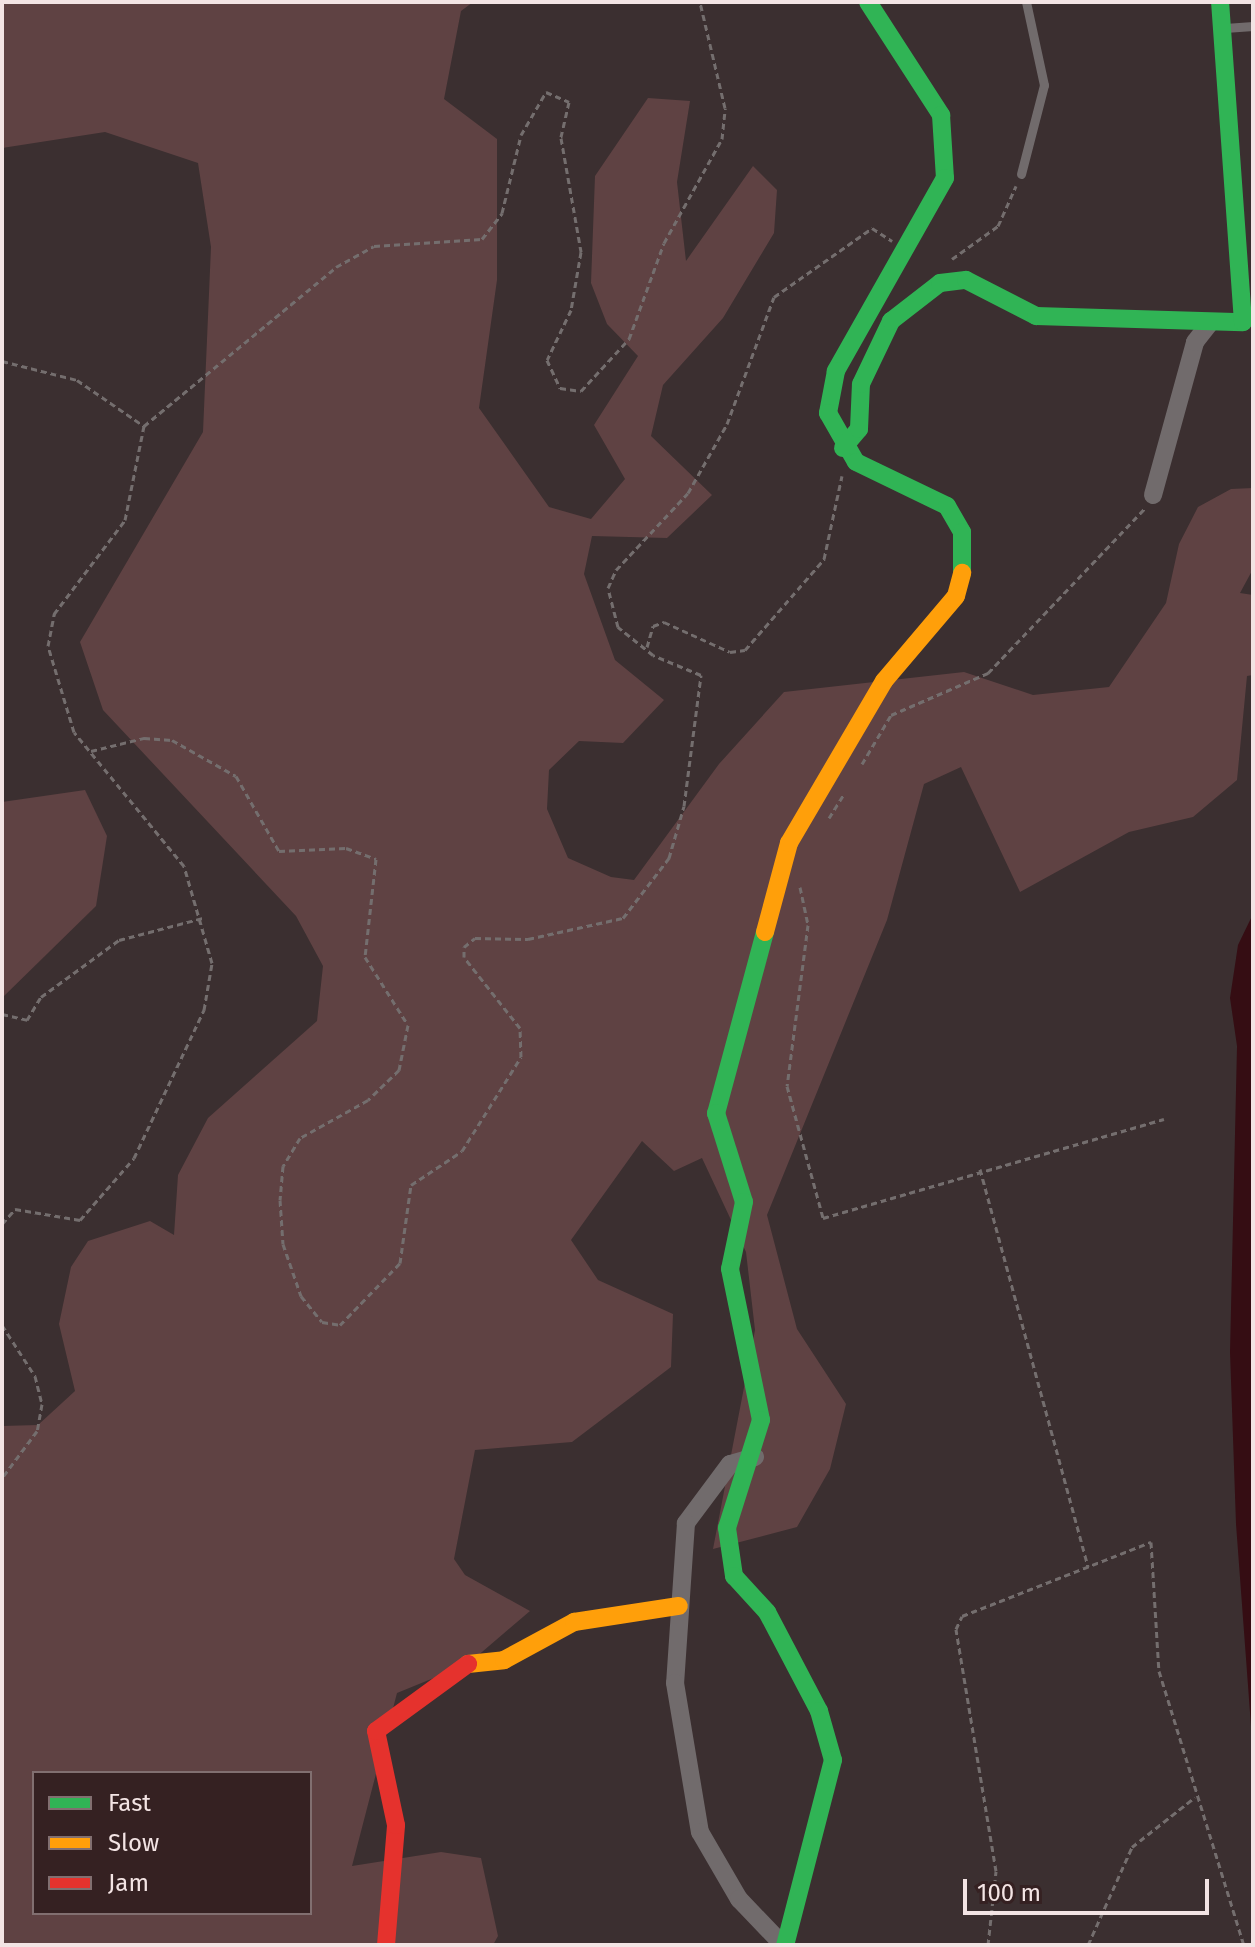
<!DOCTYPE html>
<style>
body{margin:0}
#map{position:relative;width:1255px;height:1947px;overflow:hidden;background:#3b2f30;font-family:"Fira Sans",sans-serif}
div>[style]{position:absolute}
[style*='--x']{left:calc(var(--x)*1px);top:calc(var(--y)*1px);width:calc(var(--w)*1px);rotate:calc(var(--a)*1deg)}
.green>*{inset:0;background:#5f4243}
.water>*{inset:0;background:#350d13}
.path>*{height:3px;margin-top:-1.5px;transform-origin:0;background:repeating-linear-gradient(90deg,#746e6e 0 6px,transparent 0 10px)}
.lane>*{height:9px;margin:-4.5px;padding:0 4.5px;transform-origin:4.5px;border-radius:4.5px;background:#716b6c}
.street>*{height:18px;margin:-9px;padding:0 9px;transform-origin:9px;border-radius:9px;background:#716b6c}
.fast>*{height:18px;margin:-9px;padding:0 9px;transform-origin:9px;border-radius:9px;background:#30b455}
.slow>*{height:18px;margin:-9px;padding:0 9px;transform-origin:9px;border-radius:9px;background:#ff9f0a}
.jam>*{height:18px;margin:-9px;padding:0 9px;transform-origin:9px;border-radius:9px;background:#e5322d}
span{translate:-50% -50%;white-space:nowrap;text-align:center;line-height:1.15;-webkit-text-stroke:8px #352122;paint-order:stroke}
.frame{position:absolute;inset:0;border:4px solid #f3e4e4;pointer-events:none}
.legend{position:absolute;left:32px;top:1771px;width:280px;height:144px;box-sizing:border-box;background:#352122;border:2px solid #816f70;margin:0;padding:10px 14px;list-style:none;font-size:24px;color:#f3e4e4}
.legend li{display:flex;align-items:center;gap:16px;height:40px}
.legend b{width:40px;border:2px solid #816f70}
.scale{position:absolute;left:963px;top:1879px;width:246px;height:36px;box-sizing:border-box;border:4px solid #f3e4e4;border-top:0;padding-left:10px;font-size:24px;line-height:28px;white-space:nowrap;color:#f3e4e4;-webkit-text-stroke:6px #352122;paint-order:stroke}
</style>
<div id="map">
<div class="green">
<i style="clip-path:polygon(evenodd,2px 2px,473px 2px,461px 11px,444px 99px,497px 139px,497px 280px,479px 408px,549px 507px,591px 519px,625px 479px,594px 425px,638px 356px,607px 324px,591px 283px,595px 176px,648px 98px,690px 101px,677px 182px,686px 261px,753px 166px,777px 190px,774px 233px,723px 318px,663px 385px,651px 436px,712px 495px,667px 538px,592px 536px,584px 574px,615px 660px,664px 700px,623px 743px,579px 741px,549px 770px,547px 809px,568px 858px,611px 877px,634px 880px,719px 764px,784px 692px,964px 672px,1033px 695px,1109px 687px,1166px 603px,1179px 544px,1198px 507px,1231px 489px,1253px 488px,1253px 569px,1240px 593px,1253px 595px,1253px 675px,1247px 676px,1237px 780px,1193px 817px,1129px 832px,1020px 892px,961px 767px,924px 784px,887px 920px,767px 1215px,797px 1329px,846px 1404px,830px 1469px,797px 1527px,713px 1549px,755px 1330px,746px 1252px,702px 1158px,674px 1171px,642px 1141px,571px 1240px,598px 1280px,673px 1314px,671px 1367px,572px 1442px,475px 1450px,454px 1559px,465px 1575px,530px 1611px,468px 1664px,397px 1693px,352px 1866px,441px 1852px,481px 1858px,498px 1936px,493px 1945px,2px 1945px,2px 1426px,38px 1425px,75px 1391px,59px 1324px,71px 1267px,88px 1241px,150px 1221px,174px 1235px,178px 1175px,208px 1118px,317px 1021px,323px 966px,296px 916px,103px 710px,80px 642px,203px 432px,211px 247px,198px 163px,105px 132px,2px 148px,2px 2px,34px 1773px,310px 1773px,310px 1913px,34px 1913px,34px 1773px)"></i>
<i style="clip-path:polygon(85px 790px,107px 836px,96px 906px,2px 998px,2px 802px)"></i>
</div>
<div class="water">
<i style="clip-path:polygon(1253px 914px,1253px 1753px,1236px 1524px,1230px 1352px,1237px 1046px,1230px 998px,1238px 945px)"></i>
</div>
<div class="path">
<i style="--x:952;--y:259;--w:57;--a:-35.7"></i>
<i style="--x:998;--y:226;--w:44;--a:-65.8"></i>
<i style="--x:2;--y:361;--w:77;--a:14.2"></i>
<i style="--x:77;--y:380;--w:81;--a:34.5"></i>
<i style="--x:647;--y:647;--w:22;--a:-74"></i>
<i style="--x:653;--y:626;--w:12;--a:-20"></i>
<i style="--x:664;--y:622;--w:72;--a:24.4"></i>
<i style="--x:730;--y:652;--w:15;--a:-8"></i>
<i style="--x:745;--y:650;--w:121;--a:-49"></i>
<i style="--x:824;--y:559;--w:85;--a:-77.8"></i>
<i style="--x:91;--y:751;--w:55;--a:-13.8"></i>
<i style="--x:144;--y:738;--w:28;--a:4"></i>
<i style="--x:172;--y:740;--w:73;--a:29.4"></i>
<i style="--x:236;--y:776;--w:86;--a:60.2"></i>
<i style="--x:279;--y:851;--w:67;--a:-2.6"></i>
<i style="--x:346;--y:848;--w:32;--a:20"></i>
<i style="--x:376;--y:859;--w:99;--a:96.4"></i>
<i style="--x:365;--y:957;--w:80;--a:57.7"></i>
<i style="--x:408;--y:1025;--w:46;--a:101.3"></i>
<i style="--x:399;--y:1070;--w:43;--a:135.9"></i>
<i style="--x:368;--y:1100;--w:78;--a:150.8"></i>
<i style="--x:300;--y:1138;--w:33;--a:121"></i>
<i style="--x:283;--y:1166;--w:34;--a:95"></i>
<i style="--x:280;--y:1200;--w:44;--a:86.1"></i>
<i style="--x:283;--y:1244;--w:55;--a:70.9"></i>
<i style="--x:301;--y:1296;--w:33;--a:51"></i>
<i style="--x:322;--y:1322;--w:18;--a:9"></i>
<i style="--x:340;--y:1325;--w:86;--a:-45.9"></i>
<i style="--x:400;--y:1263;--w:79;--a:-82"></i>
<i style="--x:411;--y:1185;--w:61;--a:-33.7"></i>
<i style="--x:462;--y:1151;--w:111;--a:-57.9"></i>
<i style="--x:521;--y:1057;--w:29;--a:-92"></i>
<i style="--x:520;--y:1028;--w:90;--a:-128.3"></i>
<i style="--x:464;--y:957;--w:10;--a:-90"></i>
<i style="--x:464;--y:947;--w:14;--a:-39"></i>
<i style="--x:475;--y:938;--w:53;--a:1.1"></i>
<i style="--x:528;--y:939;--w:97;--a:-12.5"></i>
<i style="--x:623;--y:918;--w:76;--a:-52.5"></i>
<i style="--x:669;--y:858;--w:54;--a:-73.9"></i>
<i style="--x:684;--y:806;--w:132;--a:-82.6"></i>
<i style="--x:701;--y:675;--w:52;--a:-157.4"></i>
<i style="--x:653;--y:655;--w:45;--a:-141.3"></i>
<i style="--x:618;--y:627;--w:40;--a:-104.4"></i>
<i style="--x:608;--y:588;--w:20;--a:-66"></i>
<i style="--x:616;--y:570;--w:105;--a:-46.9"></i>
<i style="--x:688;--y:493;--w:79;--a:-60.5"></i>
<i style="--x:727;--y:424;--w:135;--a:-69.7"></i>
<i style="--x:774;--y:297;--w:120;--a:-35.1"></i>
<i style="--x:872;--y:228;--w:24;--a:33"></i>
<i style="--x:862;--y:764;--w:57;--a:-59.4"></i>
<i style="--x:891;--y:715;--w:106;--a:-23.4"></i>
<i style="--x:988;--y:673;--w:228;--a:-46.4"></i>
<i style="--x:829;--y:818;--w:28;--a:-58"></i>
<i style="--x:800;--y:887;--w:39;--a:78"></i>
<i style="--x:808;--y:925;--w:162;--a:97.4"></i>
<i style="--x:787;--y:1086;--w:137;--a:74.7"></i>
<i style="--x:823;--y:1218;--w:355;--a:-16.2"></i>
<i style="--x:2;--y:1014;--w:26;--a:13"></i>
<i style="--x:27;--y:1020;--w:27;--a:-59"></i>
<i style="--x:41;--y:997;--w:97;--a:-36.2"></i>
<i style="--x:119;--y:940;--w:87;--a:-14.7"></i>
<i style="--x:980;--y:1169;--w:412;--a:74.8"></i>
<i style="--x:2;--y:1224;--w:20;--a:-49"></i>
<i style="--x:15;--y:1209;--w:66;--a:9.6"></i>
<i style="--x:80;--y:1220;--w:82;--a:-48.9"></i>
<i style="--x:134;--y:1158;--w:164;--a:-64.7"></i>
<i style="--x:204;--y:1010;--w:48;--a:-80.3"></i>
<i style="--x:212;--y:963;--w:101;--a:-106.1"></i>
<i style="--x:184;--y:866;--w:173;--a:-129.4"></i>
<i style="--x:74;--y:732;--w:90;--a:-106.8"></i>
<i style="--x:48;--y:646;--w:33;--a:-79"></i>
<i style="--x:54;--y:614;--w:118;--a:-52.9"></i>
<i style="--x:125;--y:520;--w:96;--a:-78.6"></i>
<i style="--x:144;--y:426;--w:249;--a:-39.6"></i>
<i style="--x:336;--y:267;--w:43;--a:-28.9"></i>
<i style="--x:374;--y:246;--w:108;--a:-3.7"></i>
<i style="--x:482;--y:239;--w:33;--a:-52"></i>
<i style="--x:502;--y:213;--w:80;--a:-76.3"></i>
<i style="--x:521;--y:135;--w:50;--a:-59.8"></i>
<i style="--x:546;--y:92;--w:25;--a:23"></i>
<i style="--x:569;--y:102;--w:37;--a:103"></i>
<i style="--x:561;--y:138;--w:116;--a:80"></i>
<i style="--x:581;--y:252;--w:59;--a:99.8"></i>
<i style="--x:571;--y:310;--w:55;--a:115.6"></i>
<i style="--x:547;--y:360;--w:31;--a:65"></i>
<i style="--x:560;--y:388;--w:21;--a:8"></i>
<i style="--x:581;--y:391;--w:71;--a:-47.3"></i>
<i style="--x:629;--y:339;--w:102;--a:-70"></i>
<i style="--x:664;--y:243;--w:119;--a:-60.9"></i>
<i style="--x:722;--y:139;--w:31;--a:-84"></i>
<i style="--x:725;--y:108;--w:109;--a:-103.3"></i>
<i style="--x:2;--y:1325;--w:61;--a:57.1"></i>
<i style="--x:35;--y:1376;--w:29;--a:76"></i>
<i style="--x:42;--y:1404;--w:27;--a:100"></i>
<i style="--x:37;--y:1431;--w:59;--a:126.7"></i>
<i style="--x:988;--y:1945;--w:74;--a:-83.8"></i>
<i style="--x:996;--y:1871;--w:245;--a:-99.4"></i>
<i style="--x:956;--y:1629;--w:14;--a:-65"></i>
<i style="--x:962;--y:1616;--w:203;--a:-21.4"></i>
<i style="--x:1151;--y:1542;--w:129;--a:86.5"></i>
<i style="--x:1159;--y:1671;--w:287;--a:72.8"></i>
<i style="--x:1088;--y:1945;--w:107;--a:-65.8"></i>
<i style="--x:1132;--y:1847;--w:80;--a:-38.4"></i>
</div>
<div class="lane">
<i style="--x:1225;--y:28;--w:28;--a:-4"></i>
<i style="--x:1021;--y:174;--w:92;--a:-75.5"></i>
<i style="--x:1044;--y:85;--w:85;--a:-102.2"></i>
</div>
<div class="street">
<i style="--x:1153;--y:495;--w:159;--a:-74.6"></i>
<i style="--x:1195;--y:342;--w:23;--a:-52"></i>
<i style="--x:755;--y:1457;--w:26;--a:164"></i>
<i style="--x:730;--y:1464;--w:74;--a:126.7"></i>
<i style="--x:686;--y:1523;--w:160;--a:93.9"></i>
<i style="--x:675;--y:1683;--w:151;--a:80.5"></i>
<i style="--x:700;--y:1832;--w:78;--a:59.8"></i>
<i style="--x:739;--y:1899;--w:64;--a:46.3"></i>
</div>
<div class="fast">
<i style="--x:868;--y:2;--w:135;--a:57.1"></i>
<i style="--x:941;--y:115;--w:63;--a:86.4"></i>
<i style="--x:945;--y:178;--w:222;--a:119.5"></i>
<i style="--x:836;--y:371;--w:43;--a:100.8"></i>
<i style="--x:828;--y:413;--w:56;--a:60.3"></i>
<i style="--x:856;--y:462;--w:101;--a:25.8"></i>
<i style="--x:947;--y:506;--w:30;--a:60"></i>
<i style="--x:962;--y:532;--w:41;--a:90"></i>
<i style="--x:843;--y:448;--w:25;--a:-50"></i>
<i style="--x:859;--y:429;--w:45;--a:-87.5"></i>
<i style="--x:861;--y:384;--w:70;--a:-64.5"></i>
<i style="--x:891;--y:321;--w:62;--a:-37.8"></i>
<i style="--x:940;--y:283;--w:26;--a:-7"></i>
<i style="--x:966;--y:280;--w:79;--a:27.2"></i>
<i style="--x:1036;--y:316;--w:207;--a:1.7"></i>
<i style="--x:1243;--y:322;--w:321;--a:-94.1"></i>
<i style="--x:765;--y:932;--w:188;--a:105.1"></i>
<i style="--x:716;--y:1113;--w:93;--a:72.5"></i>
<i style="--x:744;--y:1202;--w:68;--a:101.8"></i>
<i style="--x:730;--y:1269;--w:154;--a:78.4"></i>
<i style="--x:761;--y:1420;--w:113;--a:107.5"></i>
<i style="--x:727;--y:1528;--w:49;--a:81.7"></i>
<i style="--x:734;--y:1576;--w:49;--a:47.5"></i>
<i style="--x:767;--y:1612;--w:112;--a:62.3"></i>
<i style="--x:819;--y:1711;--w:51;--a:74.1"></i>
<i style="--x:833;--y:1760;--w:191;--a:104.5"></i>
</div>
<div class="slow">
<i style="--x:765;--y:932;--w:92;--a:-74.9"></i>
<i style="--x:789;--y:843;--w:188;--a:-59.6"></i>
<i style="--x:884;--y:681;--w:111;--a:-49.7"></i>
<i style="--x:956;--y:596;--w:24;--a:-75"></i>
<i style="--x:468;--y:1664;--w:36;--a:-6"></i>
<i style="--x:504;--y:1660;--w:80;--a:-28.5"></i>
<i style="--x:574;--y:1622;--w:106;--a:-8.7"></i>
</div>
<div class="jam">
<i style="--x:386;--y:1945;--w:120;--a:-85.2"></i>
<i style="--x:396;--y:1825;--w:96;--a:-102"></i>
<i style="--x:376;--y:1731;--w:114;--a:-36.1"></i>
</div>
<div class="frame"></div>
<ul class="legend">
<li><b style="height:10px;background:#30b455"></b>Fast</li>
<li><b style="height:10px;background:#ff9f0a"></b>Slow</li>
<li><b style="height:10px;background:#e5322d"></b>Jam</li>
</ul>
<div class="scale">100 m</div>
</div>
